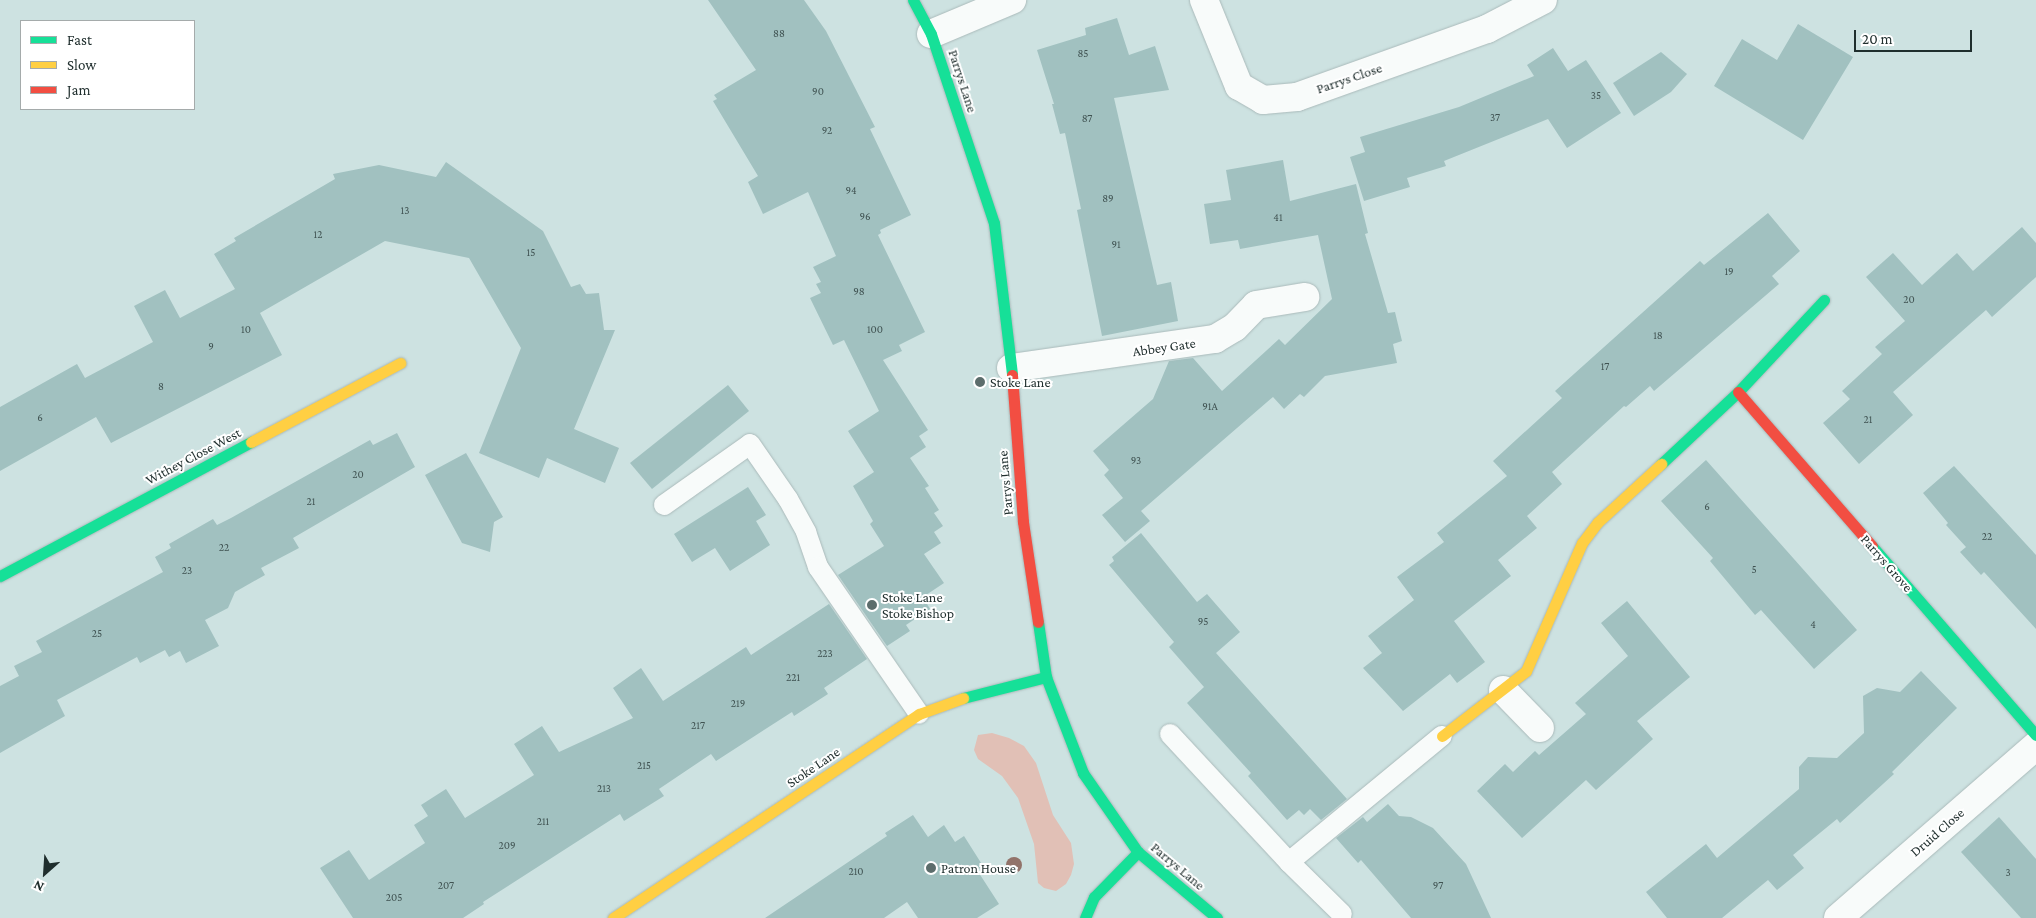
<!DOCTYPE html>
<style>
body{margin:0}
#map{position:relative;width:2036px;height:918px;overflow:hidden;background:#cde2e1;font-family:"Crimson Pro",serif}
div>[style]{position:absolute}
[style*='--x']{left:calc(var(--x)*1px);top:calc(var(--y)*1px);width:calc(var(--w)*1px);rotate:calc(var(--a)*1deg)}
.green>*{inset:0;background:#e1c0b6}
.building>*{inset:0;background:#a1c1c0}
.roads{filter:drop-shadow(0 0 1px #aababa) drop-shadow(0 0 1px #aababa)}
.lane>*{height:20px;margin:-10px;padding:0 10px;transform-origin:10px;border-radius:10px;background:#f8fbfa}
.street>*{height:28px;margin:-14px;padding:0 14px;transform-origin:14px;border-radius:14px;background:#f8fbfa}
.fast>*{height:11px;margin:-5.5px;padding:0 5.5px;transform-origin:5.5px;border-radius:5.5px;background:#16e098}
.slow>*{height:11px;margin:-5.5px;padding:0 5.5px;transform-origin:5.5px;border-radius:5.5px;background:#ffcf43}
.jam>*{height:11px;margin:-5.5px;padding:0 5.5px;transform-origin:5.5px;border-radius:5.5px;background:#f24e42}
.trees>*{width:16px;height:16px;margin:-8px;border-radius:50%;background:#92736a}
.dots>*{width:14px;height:14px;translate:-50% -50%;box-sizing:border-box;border:2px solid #fff;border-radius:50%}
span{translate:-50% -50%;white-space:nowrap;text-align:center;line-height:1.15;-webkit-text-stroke:4px #fff;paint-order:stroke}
.number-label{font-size:11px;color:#405352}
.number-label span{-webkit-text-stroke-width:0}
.street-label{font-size:14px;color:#1f2e2d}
.poi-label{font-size:14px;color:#1f2e2d}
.left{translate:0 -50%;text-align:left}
.legend{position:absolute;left:20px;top:20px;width:175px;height:90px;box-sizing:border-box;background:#fff;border:1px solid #a5abab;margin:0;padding:6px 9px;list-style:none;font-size:15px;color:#1f2e2d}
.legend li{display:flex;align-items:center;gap:10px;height:25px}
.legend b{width:25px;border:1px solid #a5abab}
.north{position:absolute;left:20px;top:848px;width:50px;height:50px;-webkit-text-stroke:4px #fff;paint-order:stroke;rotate:206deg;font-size:14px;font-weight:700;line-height:20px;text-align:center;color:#1f2e2d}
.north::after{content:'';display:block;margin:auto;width:18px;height:22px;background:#1f2e2d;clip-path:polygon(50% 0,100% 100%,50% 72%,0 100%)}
.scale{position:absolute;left:1854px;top:30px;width:118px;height:22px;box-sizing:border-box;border:2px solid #1f2e2d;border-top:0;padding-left:6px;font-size:15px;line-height:18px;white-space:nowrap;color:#1f2e2d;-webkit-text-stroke:4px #fff;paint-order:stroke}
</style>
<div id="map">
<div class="green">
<i style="clip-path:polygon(992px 733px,1009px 738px,1024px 746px,1036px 763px,1053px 815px,1071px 843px,1074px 864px,1071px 875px,1066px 884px,1056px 891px,1044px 888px,1038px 883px,1034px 844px,1018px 798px,1002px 776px,978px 759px,974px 750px,978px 735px)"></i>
</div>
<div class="building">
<i style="clip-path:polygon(708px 0,804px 0,826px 31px,875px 127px,870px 129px,911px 215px,880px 230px,881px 233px,878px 235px,925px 332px,899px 345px,902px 351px,883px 360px,928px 430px,919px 436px,926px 447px,910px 458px,929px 486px,925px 488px,939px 510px,934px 513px,943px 526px,934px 532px,941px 543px,924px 554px,944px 583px,923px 597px,930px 609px,906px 625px,910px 631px,887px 646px,838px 575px,884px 546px,870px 524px,873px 521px,853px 486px,874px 472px,848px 431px,879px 411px,844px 340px,833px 345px,810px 298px,821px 293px,816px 284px,821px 282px,813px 267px,836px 256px,808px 192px,763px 214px,748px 182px,758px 176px,713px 101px,717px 99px,714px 95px,756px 70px)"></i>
<i style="clip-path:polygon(1117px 18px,1129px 55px,1155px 46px,1169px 90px,1114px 98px,1157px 285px,1171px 282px,1178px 321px,1102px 336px,1077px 210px,1081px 209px,1065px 133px,1060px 134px,1052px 104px,1054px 104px,1037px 50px,1086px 35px,1085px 28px)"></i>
<i style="clip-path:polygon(1798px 24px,1853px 57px,1803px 140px,1714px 86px,1742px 39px,1777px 60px)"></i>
<i style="clip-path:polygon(1553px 48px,1568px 71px,1586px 60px,1621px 113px,1567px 148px,1548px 119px,1444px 161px,1446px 166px,1407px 178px,1410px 187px,1364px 201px,1350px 157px,1365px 152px,1360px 137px,1459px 107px,1534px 76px,1527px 65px)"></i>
<i style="clip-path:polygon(1661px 52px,1687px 74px,1671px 92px,1634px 116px,1613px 83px)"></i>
<i style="clip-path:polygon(1283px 160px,1290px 201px,1356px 184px,1368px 233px,1365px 234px,1388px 313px,1395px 312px,1402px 341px,1393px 344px,1397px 363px,1325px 376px,1304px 397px,1300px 394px,1284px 409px,1273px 397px,1141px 511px,1150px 521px,1125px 542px,1102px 515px,1123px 498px,1104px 475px,1109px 470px,1093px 451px,1153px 399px,1169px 361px,1193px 358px,1222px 391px,1279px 339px,1285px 345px,1332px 299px,1318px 235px,1240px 249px,1238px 240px,1210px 244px,1204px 204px,1231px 200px,1226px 170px)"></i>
<i style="clip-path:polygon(446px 162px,543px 231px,571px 287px,580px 284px,586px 294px,599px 293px,604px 330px,615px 330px,574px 429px,619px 448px,605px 483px,547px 458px,539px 478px,479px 453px,521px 348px,469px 258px,385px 241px,260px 313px,282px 355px,111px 443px,96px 417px,0 471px,0 407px,77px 364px,85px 378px,153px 342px,134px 306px,165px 290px,180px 318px,235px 289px,214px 254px,236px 241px,234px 238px,335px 179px,333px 174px,379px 165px,436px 177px)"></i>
<i style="clip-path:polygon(1768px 213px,1800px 251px,1772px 276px,1779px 284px,1654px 391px,1650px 386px,1626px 407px,1624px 406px,1552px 472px,1562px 484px,1527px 516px,1537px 528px,1498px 560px,1511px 576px,1454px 621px,1485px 662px,1457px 683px,1450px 674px,1403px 711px,1363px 668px,1382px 653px,1368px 636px,1414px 600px,1397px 577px,1444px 542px,1437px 533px,1507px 476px,1493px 461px,1562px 398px,1555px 391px,1700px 261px,1704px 265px)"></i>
<i style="clip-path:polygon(2022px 227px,2036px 243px,2036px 277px,1992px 317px,1986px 310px,1893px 392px,1913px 415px,1859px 464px,1823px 423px,1850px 399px,1842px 391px,1882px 354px,1875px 347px,1905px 321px,1866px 277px,1893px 253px,1922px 285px,1957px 253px,1973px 271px)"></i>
<i style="clip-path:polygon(728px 385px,749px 411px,652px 489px,630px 463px)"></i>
<i style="clip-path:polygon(397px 433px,415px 467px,293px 538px,299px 548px,261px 568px,265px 575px,235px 592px,228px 608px,205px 620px,219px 646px,186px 663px,180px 651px,169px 657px,165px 650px,140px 663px,137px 657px,57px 700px,65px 716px,0 753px,0 686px,19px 676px,14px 666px,42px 652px,36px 641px,163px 572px,155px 557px,171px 548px,169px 544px,213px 519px,217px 525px,231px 518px,370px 440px,373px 445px)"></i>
<i style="clip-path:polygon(466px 453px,503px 517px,494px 522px,490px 552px,462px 543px,425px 475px)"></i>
<i style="clip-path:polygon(1706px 460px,1857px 630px,1814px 669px,1761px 610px,1755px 615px,1710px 561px,1713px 558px,1661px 501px)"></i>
<i style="clip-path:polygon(1954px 466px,2036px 555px,2036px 629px,1984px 572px,1981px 575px,1960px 552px,1966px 547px,1946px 525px,1948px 523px,1923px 493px)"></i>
<i style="clip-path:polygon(748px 487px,766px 515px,756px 521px,770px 545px,730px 571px,715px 548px,692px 562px,674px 534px)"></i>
<i style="clip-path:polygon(1141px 533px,1197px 602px,1207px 594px,1240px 632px,1216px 653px,1347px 799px,1321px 820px,1310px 809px,1304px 815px,1299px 810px,1287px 820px,1248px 776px,1251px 773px,1187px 703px,1204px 687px,1169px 647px,1174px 642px,1109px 565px,1114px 561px,1112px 557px)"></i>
<i style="clip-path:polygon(1627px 601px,1690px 677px,1637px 721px,1653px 739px,1596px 790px,1586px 780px,1522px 838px,1477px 791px,1505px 764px,1513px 772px,1535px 751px,1539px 755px,1586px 714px,1575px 703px,1628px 656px,1601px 623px)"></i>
<i style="clip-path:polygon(829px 604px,867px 659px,824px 688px,828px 694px,794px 716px,792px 712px,716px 761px,711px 754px,659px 789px,664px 796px,624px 821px,620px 814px,483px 902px,484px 904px,463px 918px,353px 918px,320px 868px,349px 850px,369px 880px,425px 843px,414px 825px,428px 816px,421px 805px,446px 789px,465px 818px,534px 775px,514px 744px,542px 726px,559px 752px,633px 718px,613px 688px,641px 668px,663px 701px,746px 647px,751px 655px)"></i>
<i style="clip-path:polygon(1921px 671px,1957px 708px,1892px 772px,1894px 774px,1840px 823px,1837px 819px,1793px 855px,1804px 868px,1777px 890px,1768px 880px,1722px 918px,1667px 918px,1646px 892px,1706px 844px,1717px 858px,1799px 789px,1799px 767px,1808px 757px,1837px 758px,1864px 733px,1863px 696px,1877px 688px,1900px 692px)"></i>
<i style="clip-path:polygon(1388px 804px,1399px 816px,1411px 817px,1433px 828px,1466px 864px,1491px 918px,1411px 918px,1361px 860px,1358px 863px,1336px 838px,1363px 817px,1367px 822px)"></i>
<i style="clip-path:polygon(913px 815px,928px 837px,944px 825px,955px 842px,964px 836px,983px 866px,977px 870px,999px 904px,977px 918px,918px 918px,907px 902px,884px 918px,765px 918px,887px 836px,885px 833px)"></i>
<i style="clip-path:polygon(1999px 817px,2036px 859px,2036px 918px,2021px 918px,1961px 852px)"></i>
</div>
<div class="roads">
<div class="lane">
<i style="--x:664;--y:505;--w:105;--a:-35.3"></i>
<i style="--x:750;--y:444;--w:67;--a:55.4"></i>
<i style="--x:788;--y:499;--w:38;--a:61"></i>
<i style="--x:806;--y:532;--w:37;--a:71"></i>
<i style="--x:818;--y:567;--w:178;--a:55.5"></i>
<i style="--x:1170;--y:734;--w:175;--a:47.1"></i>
<i style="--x:1289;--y:862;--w:74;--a:44.5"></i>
<i style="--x:1289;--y:862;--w:198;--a:-39.5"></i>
</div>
<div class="street">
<i style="--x:1204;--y:0;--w:93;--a:67.9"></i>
<i style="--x:1239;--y:86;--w:28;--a:30"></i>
<i style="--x:1263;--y:100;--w:34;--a:-5"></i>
<i style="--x:1297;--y:97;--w:202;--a:-19.7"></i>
<i style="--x:1487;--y:29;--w:63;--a:-27.4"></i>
<i style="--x:931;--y:34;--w:88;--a:-22.8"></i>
<i style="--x:1011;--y:368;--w:206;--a:-8.1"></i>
<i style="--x:1215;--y:339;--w:23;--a:-31"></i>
<i style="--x:1235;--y:327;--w:30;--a:-46"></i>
<i style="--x:1256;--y:305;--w:50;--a:-9.3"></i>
<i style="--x:1503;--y:690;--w:53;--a:45.8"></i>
<i style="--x:1838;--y:918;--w:262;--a:-41"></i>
</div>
<div class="fast">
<i style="--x:913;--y:0;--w:38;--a:62"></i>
<i style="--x:931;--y:34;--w:199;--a:71.6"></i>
<i style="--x:994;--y:223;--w:153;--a:83.2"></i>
<i style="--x:1661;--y:464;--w:105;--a:-43.1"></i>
<i style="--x:1738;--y:392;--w:126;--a:-46.9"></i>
<i style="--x:1872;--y:546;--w:250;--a:49.1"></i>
<i style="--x:0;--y:576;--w:285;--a:-28.1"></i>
<i style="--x:1038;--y:622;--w:56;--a:81.7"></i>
<i style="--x:1046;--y:677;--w:103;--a:68.9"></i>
<i style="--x:1083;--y:773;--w:96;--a:55.2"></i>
<i style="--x:1138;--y:852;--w:103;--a:39.9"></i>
<i style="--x:963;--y:698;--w:86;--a:-14.2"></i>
<i style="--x:1085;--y:918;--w:23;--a:-67"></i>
<i style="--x:1094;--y:897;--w:63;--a:-45.6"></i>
</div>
<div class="slow">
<i style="--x:251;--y:442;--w:169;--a:-27.9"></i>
<i style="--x:1442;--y:736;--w:106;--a:-37.7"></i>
<i style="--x:1526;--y:671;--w:140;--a:-66.4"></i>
<i style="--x:1582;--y:543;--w:26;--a:-53"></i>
<i style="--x:1598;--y:522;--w:86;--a:-42.6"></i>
<i style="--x:613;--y:918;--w:368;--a:-33.7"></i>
<i style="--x:919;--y:714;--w:47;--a:-20"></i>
</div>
<div class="jam">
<i style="--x:1012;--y:375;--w:147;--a:85.7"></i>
<i style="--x:1023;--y:522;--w:101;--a:81.5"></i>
<i style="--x:1738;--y:392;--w:204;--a:49"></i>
</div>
</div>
<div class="trees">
<i style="left:1014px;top:865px"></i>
</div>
<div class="dots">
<i style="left:980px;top:382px;background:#5c6d6c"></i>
<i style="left:872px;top:605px;background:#5c6d6c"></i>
<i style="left:931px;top:868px;background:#5c6d6c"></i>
</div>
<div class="number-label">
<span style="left:779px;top:33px">88</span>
<span style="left:1083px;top:53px">85</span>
<span style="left:818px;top:91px">90</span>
<span style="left:1596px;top:95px">35</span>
<span style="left:1495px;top:117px">37</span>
<span style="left:1087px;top:118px">87</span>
<span style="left:827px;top:130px">92</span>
<span style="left:851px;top:190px">94</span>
<span style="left:1108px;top:198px">89</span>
<span style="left:405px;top:210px">13</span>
<span style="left:865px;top:216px">96</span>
<span style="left:1278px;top:217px">41</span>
<span style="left:318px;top:234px">12</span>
<span style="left:1116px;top:244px">91</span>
<span style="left:531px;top:252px">15</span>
<span style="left:1729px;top:271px">19</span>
<span style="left:859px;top:291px">98</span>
<span style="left:1909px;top:299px">20</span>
<span style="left:246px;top:329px">10</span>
<span style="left:875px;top:329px">100</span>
<span style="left:1658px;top:335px">18</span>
<span style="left:211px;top:346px">9</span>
<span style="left:1605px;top:366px">17</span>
<span style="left:161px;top:386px">8</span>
<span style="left:1210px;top:406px">91A</span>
<span style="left:40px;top:417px">6</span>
<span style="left:1868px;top:419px">21</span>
<span style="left:1136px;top:460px">93</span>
<span style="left:358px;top:474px">20</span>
<span style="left:311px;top:501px">21</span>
<span style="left:1707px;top:506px">6</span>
<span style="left:1987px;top:536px">22</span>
<span style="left:224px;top:547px">22</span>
<span style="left:1754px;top:569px">5</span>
<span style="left:187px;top:570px">23</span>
<span style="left:1203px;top:621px">95</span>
<span style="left:1813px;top:624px">4</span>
<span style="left:97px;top:633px">25</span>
<span style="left:825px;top:653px">223</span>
<span style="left:793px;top:677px">221</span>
<span style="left:738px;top:703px">219</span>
<span style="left:698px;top:725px">217</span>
<span style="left:644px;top:765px">215</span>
<span style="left:604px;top:788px">213</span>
<span style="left:543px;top:821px">211</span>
<span style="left:507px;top:845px">209</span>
<span style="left:856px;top:871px">210</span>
<span style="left:2008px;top:872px">3</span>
<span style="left:446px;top:885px">207</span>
<span style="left:1438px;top:885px">97</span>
<span style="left:394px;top:897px">205</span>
</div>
<div class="street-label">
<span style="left:1349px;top:78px;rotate:-19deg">Parrys Close</span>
<span style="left:963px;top:81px;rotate:72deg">Parrys Lane</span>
<span style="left:1164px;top:347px;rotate:-8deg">Abbey Gate</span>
<span style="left:193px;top:456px;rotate:-28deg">Withey Close West</span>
<span style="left:1005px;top:483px;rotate:-95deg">Parrys Lane</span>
<span style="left:1887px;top:563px;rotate:49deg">Parrys Grove</span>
<span style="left:813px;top:767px;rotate:-34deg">Stoke Lane</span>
<span style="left:1937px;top:832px;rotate:-41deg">Druid Close</span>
<span style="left:1178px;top:866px;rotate:40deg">Parrys Lane</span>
</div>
<div class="poi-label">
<span class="left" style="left:990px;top:382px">Stoke Lane</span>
<span class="left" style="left:882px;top:605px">Stoke Lane<br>Stoke Bishop</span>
<span class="left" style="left:941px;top:868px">Patron House</span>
</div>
<ul class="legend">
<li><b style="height:6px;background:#16e098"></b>Fast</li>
<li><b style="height:6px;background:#ffcf43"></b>Slow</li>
<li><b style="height:6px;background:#f24e42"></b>Jam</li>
</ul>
<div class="north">N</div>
<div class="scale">20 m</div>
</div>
